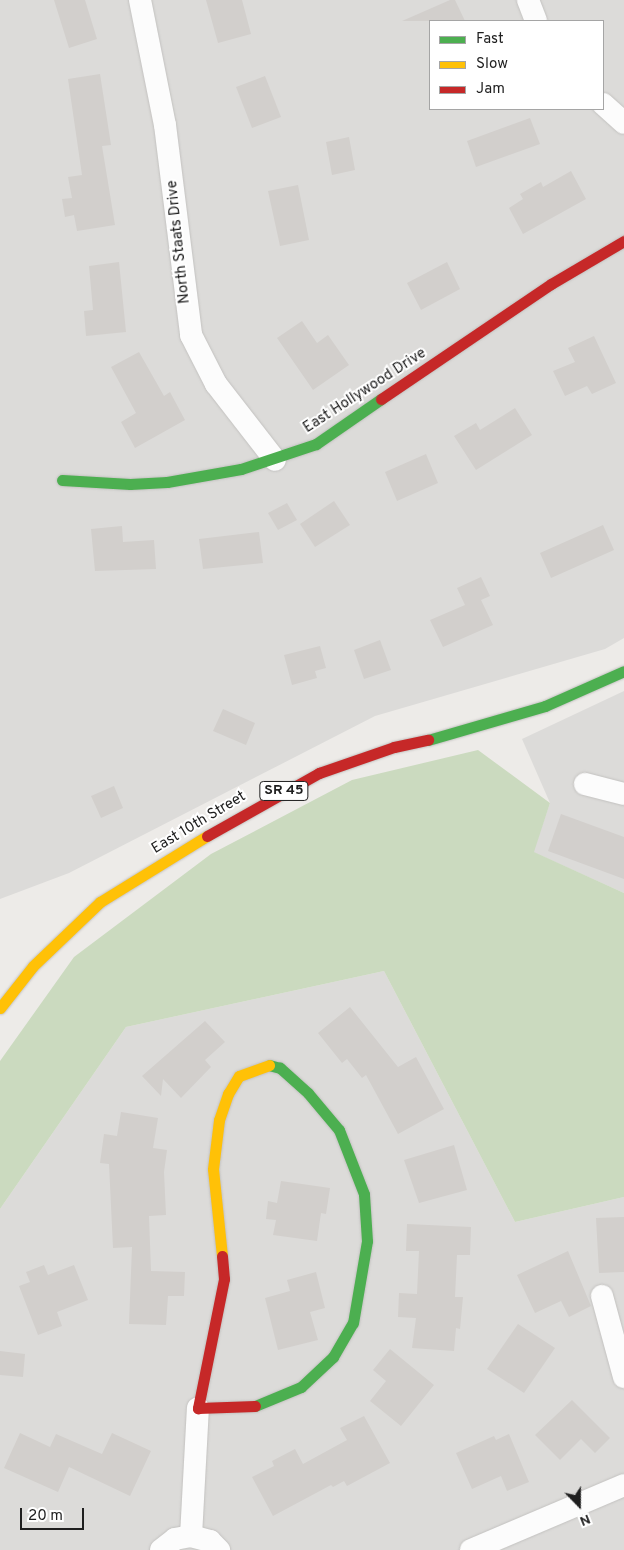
<!DOCTYPE html>
<style>
body{margin:0}
#map{position:relative;width:624px;height:1550px;overflow:hidden;background:#edebe8;font-family:Overpass,sans-serif}
div>[style]{position:absolute}
[style*='--x']{left:calc(var(--x)*1px);top:calc(var(--y)*1px);width:calc(var(--w)*1px);rotate:calc(var(--a)*1deg)}
.residential>*{inset:0;background:#dcdbd9}
.forest>*{inset:0;background:#cbdabf}
.building>*{inset:0;background:#d2cfcc}
.roads{filter:drop-shadow(0 0 1px #c3c2c0) drop-shadow(0 0 1px #c3c2c0)}
.street>*{height:22px;margin:-11px;padding:0 11px;transform-origin:11px;border-radius:11px;background:#fcfcfc}
.fast>*{height:11px;margin:-5.5px;padding:0 5.5px;transform-origin:5.5px;border-radius:5.5px;background:#4caf50}
.slow>*{height:11px;margin:-5.5px;padding:0 5.5px;transform-origin:5.5px;border-radius:5.5px;background:#ffc107}
.jam>*{height:11px;margin:-5.5px;padding:0 5.5px;transform-origin:5.5px;border-radius:5.5px;background:#c62828}
span{translate:-50% -50%;white-space:nowrap;text-align:center;line-height:1.15;-webkit-text-stroke:4px #fff;paint-order:stroke}
.shield-label span{padding:1px 4px;background:#fff;border:1px solid;border-radius:4px;-webkit-text-stroke-width:0}
.shield-label{font-size:14px;color:#1f1f1f;font-weight:700}
.street-label{font-size:15px;color:#1f1f1f}
.legend{position:absolute;left:429px;top:20px;width:175px;height:90px;box-sizing:border-box;background:#fff;border:1px solid #a5a5a5;margin:0;padding:6px 9px;list-style:none;font-size:15px;color:#1f1f1f}
.legend li{display:flex;align-items:center;gap:10px;height:25px}
.legend b{width:25px;border:1px solid #a5a5a5}
.north{position:absolute;left:554px;top:1480px;width:50px;height:50px;-webkit-text-stroke:4px #fff;paint-order:stroke;rotate:158deg;font-size:14px;font-weight:700;line-height:20px;text-align:center;color:#1f1f1f}
.north::after{content:'';display:block;margin:auto;width:18px;height:22px;background:#1f1f1f;clip-path:polygon(50% 0,100% 100%,50% 72%,0 100%)}
.scale{position:absolute;left:20px;top:1508px;width:64px;height:22px;box-sizing:border-box;border:2px solid #1f1f1f;border-top:0;padding-left:6px;font-size:15px;line-height:18px;white-space:nowrap;color:#1f1f1f;-webkit-text-stroke:4px #fff;paint-order:stroke}
</style>
<div id="map">
<div class="residential">
<i style="clip-path:polygon(evenodd,0 0,624px 0,624px 638px,605px 649px,375px 716px,69px 873px,0 899px,0 0,430px 21px,603px 21px,603px 109px,430px 109px,430px 21px)"></i>
<i style="clip-path:polygon(624px 691px,624px 893px,533px 852px,550px 803px,522px 739px)"></i>
<i style="clip-path:polygon(384px 971px,515px 1222px,624px 1197px,624px 1550px,0 1550px,0 1209px,126px 1027px)"></i>
</div>
<div class="forest">
<i style="clip-path:polygon(478px 750px,550px 803px,534px 852px,624px 893px,624px 1197px,515px 1222px,384px 971px,126px 1027px,0 1209px,0 1061px,74px 957px,211px 854px,352px 780px)"></i>
</div>
<div class="building">
<i style="clip-path:polygon(54px 0,85px 0,97px 39px,69px 48px)"></i>
<i style="clip-path:polygon(206px 0,242px 0,251px 34px,218px 43px)"></i>
<i style="clip-path:polygon(450px 0,455px 0,465px 21px,402px 21px)"></i>
<i style="clip-path:polygon(100px 74px,111px 145px,102px 146px,115px 225px,77px 231px,74px 215px,65px 217px,62px 199px,72px 198px,68px 177px,82px 175px,68px 79px)"></i>
<i style="clip-path:polygon(265px 76px,281px 117px,252px 128px,236px 87px)"></i>
<i style="clip-path:polygon(530px 118px,540px 144px,476px 167px,467px 141px)"></i>
<i style="clip-path:polygon(349px 137px,355px 170px,332px 175px,326px 142px)"></i>
<i style="clip-path:polygon(571px 171px,586px 199px,523px 234px,509px 208px,523px 199px,520px 194px,541px 182px,543px 187px)"></i>
<i style="clip-path:polygon(298px 185px,309px 240px,280px 246px,268px 191px)"></i>
<i style="clip-path:polygon(119px 262px,126px 332px,86px 336px,84px 311px,93px 310px,89px 266px)"></i>
<i style="clip-path:polygon(447px 262px,460px 289px,421px 310px,407px 283px)"></i>
<i style="clip-path:polygon(302px 321px,317px 343px,328px 335px,349px 365px,313px 390px,277px 338px)"></i>
<i style="clip-path:polygon(594px 336px,616px 383px,592px 394px,587px 386px,565px 396px,553px 371px,575px 362px,568px 348px)"></i>
<i style="clip-path:polygon(139px 352px,164px 396px,170px 392px,185px 420px,135px 448px,121px 422px,136px 413px,111px 367px)"></i>
<i style="clip-path:polygon(515px 408px,532px 435px,476px 470px,454px 436px,476px 423px,480px 430px)"></i>
<i style="clip-path:polygon(426px 454px,438px 483px,397px 501px,385px 472px)"></i>
<i style="clip-path:polygon(334px 501px,350px 525px,315px 547px,300px 524px)"></i>
<i style="clip-path:polygon(287px 503px,297px 520px,278px 530px,268px 513px)"></i>
<i style="clip-path:polygon(603px 525px,614px 550px,551px 578px,540px 553px)"></i>
<i style="clip-path:polygon(122px 526px,123px 542px,154px 540px,156px 569px,95px 571px,91px 529px)"></i>
<i style="clip-path:polygon(259px 532px,263px 563px,203px 569px,199px 539px)"></i>
<i style="clip-path:polygon(481px 577px,490px 596px,481px 600px,493px 625px,443px 647px,430px 620px,465px 605px,457px 588px)"></i>
<i style="clip-path:polygon(380px 640px,391px 670px,364px 679px,354px 650px)"></i>
<i style="clip-path:polygon(320px 646px,326px 668px,315px 671px,317px 678px,292px 685px,284px 655px)"></i>
<i style="clip-path:polygon(223px 709px,255px 723px,246px 745px,213px 731px)"></i>
<i style="clip-path:polygon(114px 786px,123px 808px,101px 818px,91px 796px)"></i>
<i style="clip-path:polygon(561px 814px,624px 837px,624px 879px,548px 851px)"></i>
<i style="clip-path:polygon(350px 1007px,398px 1067px,416px 1057px,444px 1109px,398px 1134px,366px 1075px,362px 1078px,347px 1059px,342px 1063px,318px 1033px)"></i>
<i style="clip-path:polygon(205px 1021px,225px 1042px,205px 1060px,211px 1067px,181px 1098px,163px 1079px,161px 1096px,142px 1076px)"></i>
<i style="clip-path:polygon(121px 1112px,158px 1118px,153px 1148px,167px 1150px,164px 1172px,166px 1215px,149px 1216px,151px 1271px,185px 1272px,184px 1296px,168px 1296px,166px 1325px,129px 1324px,132px 1247px,113px 1248px,109px 1164px,100px 1163px,104px 1134px,117px 1136px)"></i>
<i style="clip-path:polygon(454px 1145px,467px 1190px,419px 1203px,404px 1160px)"></i>
<i style="clip-path:polygon(281px 1181px,330px 1188px,326px 1214px,321px 1213px,317px 1241px,273px 1235px,276px 1220px,266px 1219px,268px 1201px,277px 1203px)"></i>
<i style="clip-path:polygon(624px 1217px,624px 1272px,599px 1273px,596px 1218px)"></i>
<i style="clip-path:polygon(407px 1224px,471px 1227px,470px 1255px,457px 1255px,455px 1297px,463px 1297px,460px 1329px,456px 1328px,454px 1351px,412px 1348px,416px 1318px,398px 1317px,399px 1293px,417px 1294px,419px 1251px,406px 1251px)"></i>
<i style="clip-path:polygon(568px 1251px,591px 1306px,569px 1317px,561px 1301px,535px 1313px,517px 1275px)"></i>
<i style="clip-path:polygon(44px 1265px,48px 1275px,74px 1265px,88px 1300px,57px 1312px,62px 1326px,38px 1335px,19px 1286px,30px 1282px,26px 1272px)"></i>
<i style="clip-path:polygon(316px 1272px,325px 1308px,310px 1312px,318px 1340px,278px 1350px,265px 1298px,290px 1291px,287px 1280px)"></i>
<i style="clip-path:polygon(518px 1324px,555px 1348px,524px 1393px,487px 1369px)"></i>
<i style="clip-path:polygon(390px 1349px,434px 1385px,401px 1426px,370px 1401px,386px 1381px,373px 1370px)"></i>
<i style="clip-path:polygon(0 1351px,25px 1354px,23px 1377px,0 1375px)"></i>
<i style="clip-path:polygon(572px 1400px,610px 1438px,595px 1453px,581px 1439px,560px 1460px,535px 1435px)"></i>
<i style="clip-path:polygon(364px 1416px,390px 1463px,347px 1486px,344px 1481px,333px 1487px,331px 1485px,273px 1516px,252px 1477px,274px 1466px,272px 1461px,295px 1449px,303px 1464px,347px 1440px,340px 1428px)"></i>
<i style="clip-path:polygon(20px 1433px,50px 1447px,56px 1434px,102px 1454px,112px 1433px,151px 1451px,130px 1496px,69px 1467px,58px 1492px,4px 1468px)"></i>
<i style="clip-path:polygon(509px 1434px,529px 1482px,507px 1491px,501px 1476px,472px 1489px,456px 1453px,494px 1436px,496px 1440px)"></i>
</div>
<div class="roads">
<div class="street">
<i style="--x:140;--y:0;--w:127;--a:78.7"></i>
<i style="--x:165;--y:125;--w:212;--a:82.9"></i>
<i style="--x:191;--y:335;--w:55;--a:63"></i>
<i style="--x:216;--y:384;--w:96;--a:52.2"></i>
<i style="--x:528;--y:0;--w:22;--a:69"></i>
<i style="--x:603;--y:104;--w:28;--a:42"></i>
<i style="--x:585;--y:784;--w:40;--a:14.4"></i>
<i style="--x:602;--y:1296;--w:84;--a:74.8"></i>
<i style="--x:191;--y:1536;--w:128;--a:-86.9"></i>
<i style="--x:161;--y:1550;--w:18;--a:-38"></i>
<i style="--x:175;--y:1539;--w:16;--a:-11"></i>
<i style="--x:191;--y:1536;--w:20;--a:15"></i>
<i style="--x:210;--y:1541;--w:13;--a:45"></i>
<i style="--x:471;--y:1550;--w:166;--a:-23"></i>
</div>
<div class="fast">
<i style="--x:62;--y:480;--w:68;--a:3.4"></i>
<i style="--x:130;--y:484;--w:37;--a:-3"></i>
<i style="--x:167;--y:482;--w:75;--a:-10"></i>
<i style="--x:241;--y:469;--w:79;--a:-18.4"></i>
<i style="--x:316;--y:444;--w:79;--a:-34.7"></i>
<i style="--x:428;--y:740;--w:122;--a:-16.2"></i>
<i style="--x:545;--y:706;--w:86;--a:-23.9"></i>
<i style="--x:255;--y:1406;--w:50;--a:-22.4"></i>
<i style="--x:301;--y:1387;--w:44;--a:-43.2"></i>
<i style="--x:333;--y:1357;--w:39;--a:-60"></i>
<i style="--x:353;--y:1323;--w:83;--a:-80.3"></i>
<i style="--x:367;--y:1241;--w:47;--a:-93.7"></i>
<i style="--x:364;--y:1194;--w:69;--a:-111.3"></i>
<i style="--x:339;--y:1130;--w:48;--a:-130"></i>
<i style="--x:308;--y:1093;--w:38;--a:-138"></i>
<i style="--x:280;--y:1068;--w:11;--a:-165"></i>
</div>
<div class="slow">
<i style="--x:0;--y:1008;--w:53;--a:-51.8"></i>
<i style="--x:33;--y:966;--w:93;--a:-43.7"></i>
<i style="--x:100;--y:902;--w:126;--a:-31.7"></i>
<i style="--x:222;--y:1256;--w:87;--a:-95.9"></i>
<i style="--x:213;--y:1169;--w:49;--a:-83"></i>
<i style="--x:219;--y:1120;--w:28;--a:-71"></i>
<i style="--x:228;--y:1094;--w:21;--a:-59"></i>
<i style="--x:239;--y:1076;--w:32;--a:-20"></i>
</div>
<div class="jam">
<i style="--x:381;--y:399;--w:205;--a:-34.1"></i>
<i style="--x:551;--y:284;--w:85;--a:-30.5"></i>
<i style="--x:207;--y:836;--w:129;--a:-29.4"></i>
<i style="--x:319;--y:773;--w:79;--a:-19.1"></i>
<i style="--x:394;--y:747;--w:35;--a:-12"></i>
<i style="--x:222;--y:1256;--w:23;--a:85"></i>
<i style="--x:224;--y:1279;--w:132;--a:101.4"></i>
<i style="--x:198;--y:1408;--w:57;--a:-2"></i>
</div>
</div>
<div class="shield-label">
<span style="left:284px;top:791px">SR 45</span>
</div>
<div class="street-label">
<span style="left:179px;top:242px;rotate:-96deg">North Staats Drive</span>
<span style="left:365px;top:391px;rotate:-33deg">East Hollywood Drive</span>
<span style="left:199px;top:823px;rotate:-31deg">East 10th Street</span>
</div>
<ul class="legend">
<li><b style="height:6px;background:#4caf50"></b>Fast</li>
<li><b style="height:6px;background:#ffc107"></b>Slow</li>
<li><b style="height:6px;background:#c62828"></b>Jam</li>
</ul>
<div class="north">N</div>
<div class="scale">20 m</div>
</div>
